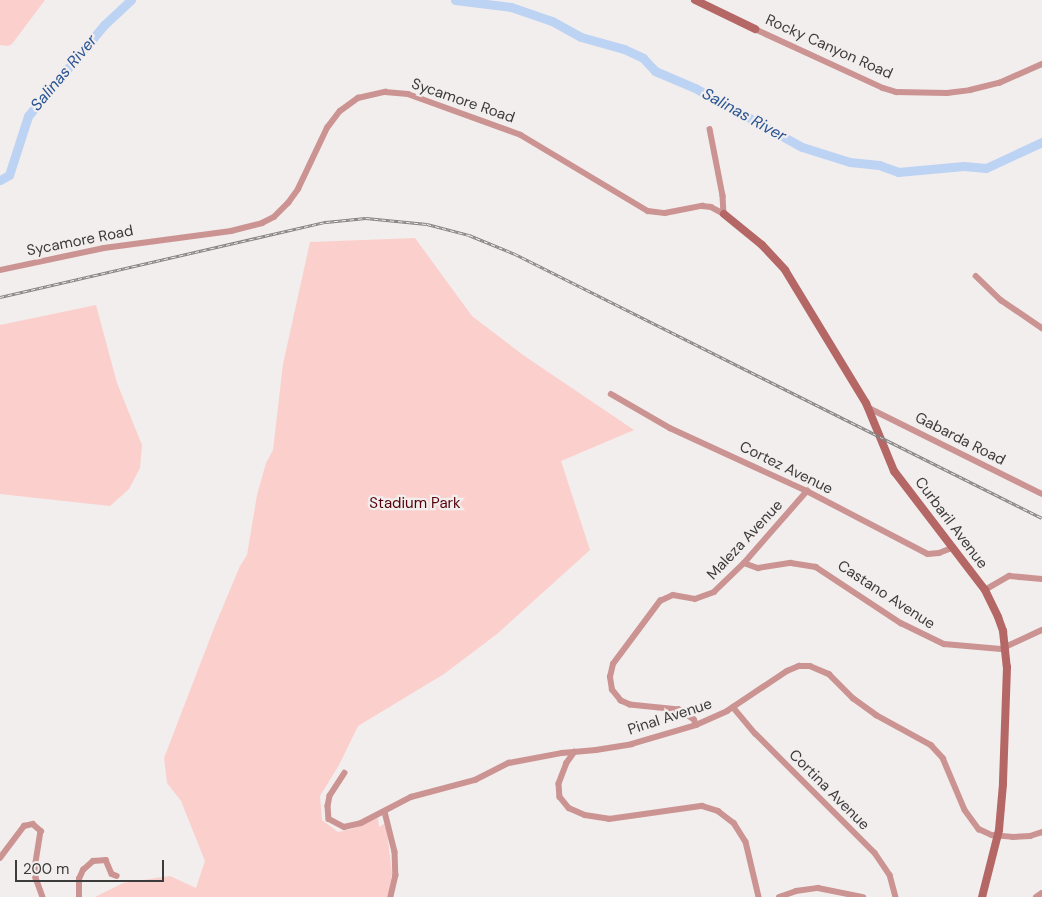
<!DOCTYPE html>
<style>
body{margin:0}
#map{position:relative;width:1042px;height:897px;overflow:hidden;background:#f2eeed;font-family:"DM Sans",sans-serif}
div>[style]{position:absolute}
[style*='--x']{left:calc(var(--x)*1px);top:calc(var(--y)*1px);width:calc(var(--w)*1px);rotate:calc(var(--a)*1deg)}
.green>*{inset:0;background:#fbcfcc}
.river>*{height:9px;margin:-4.5px;padding:0 4.5px;transform-origin:4.5px;border-radius:4.5px;background:#bdd3f4}
.street>*{height:5.5px;margin:-2.75px;padding:0 2.75px;transform-origin:2.75px;border-radius:2.75px;background:#cb9492}
.secondary>*{height:8px;margin:-4px;padding:0 4px;transform-origin:4px;border-radius:4px;background:#b46765}
.rail>*{height:3px;margin-top:-1.5px;transform-origin:0;background:repeating-linear-gradient(90deg,#f2eeed 0 4px,#848281 0 8px);box-sizing:border-box;border-block:1px solid #848281}
span{translate:-50% -50%;white-space:nowrap;text-align:center;line-height:1.15;-webkit-text-stroke:4.5px #f2eeed;paint-order:stroke}
.street-label{font-size:15px;color:#3c3b3b}
.park-label{font-size:15px;color:#55000c}
.water-label{font-size:16px;color:#295394;font-style:italic}
.scale{position:absolute;left:15px;top:860px;width:149px;height:22px;box-sizing:border-box;border:2px solid #3c3b3b;border-top:0;padding-left:6px;font-size:15px;line-height:18px;white-space:nowrap;color:#3c3b3b;-webkit-text-stroke:4px #f2eeed;paint-order:stroke}
</style>
<div id="map">
<div class="green">
<i style="clip-path:polygon(0 0,45px 0,12px 44px,8px 46px,0 45px)"></i>
<i style="clip-path:polygon(415px 238px,472px 316px,523px 355px,634px 430px,561px 461px,590px 550px,497px 634px,444px 674px,358px 726px,339px 765px,320px 796px,322px 820px,338px 832px,352px 829px,378px 818px,379px 827px,386px 823px,392px 873px,389px 897px,95px 897px,123px 883px,170px 876px,196px 888px,205px 861px,181px 801px,167px 783px,164px 758px,214px 628px,240px 566px,247px 555px,257px 495px,266px 463px,273px 450px,283px 364px,310px 242px)"></i>
<i style="clip-path:polygon(96px 305px,117px 383px,142px 445px,140px 468px,129px 489px,110px 506px,0 494px,0 325px)"></i>
</div>
<div class="river">
<i style="--x:455;--y:0;--w:56;--a:7.1"></i>
<i style="--x:511;--y:7;--w:43;--a:18.9"></i>
<i style="--x:552;--y:21;--w:33;--a:29"></i>
<i style="--x:581;--y:37;--w:45;--a:15.6"></i>
<i style="--x:624;--y:49;--w:21;--a:25"></i>
<i style="--x:643;--y:58;--w:18;--a:47"></i>
<i style="--x:655;--y:71;--w:43;--a:23"></i>
<i style="--x:695;--y:88;--w:122;--a:28.9"></i>
<i style="--x:802;--y:147;--w:50;--a:17.4"></i>
<i style="--x:850;--y:162;--w:29;--a:6"></i>
<i style="--x:879;--y:165;--w:20;--a:20"></i>
<i style="--x:898;--y:172;--w:66;--a:-5.2"></i>
<i style="--x:964;--y:166;--w:22;--a:5"></i>
<i style="--x:986;--y:168;--w:62;--a:-24.9"></i>
<i style="--x:0;--y:180;--w:10;--a:-29"></i>
<i style="--x:9;--y:175;--w:62;--a:-72.1"></i>
<i style="--x:28;--y:116;--w:119;--a:-50.1"></i>
<i style="--x:104;--y:25;--w:37;--a:-43"></i>
</div>
<div class="street">
<i style="--x:755;--y:29;--w:141;--a:24.7"></i>
<i style="--x:883;--y:88;--w:14;--a:17"></i>
<i style="--x:896;--y:92;--w:51;--a:1.1"></i>
<i style="--x:947;--y:93;--w:23;--a:-7"></i>
<i style="--x:970;--y:90;--w:30;--a:-14"></i>
<i style="--x:999;--y:83;--w:47;--a:-23.8"></i>
<i style="--x:710;--y:129;--w:68;--a:79"></i>
<i style="--x:723;--y:196;--w:18;--a:87"></i>
<i style="--x:0;--y:270;--w:106;--a:-11.9"></i>
<i style="--x:104;--y:248;--w:128;--a:-7.6"></i>
<i style="--x:231;--y:231;--w:32;--a:-14"></i>
<i style="--x:262;--y:223;--w:13;--a:-27"></i>
<i style="--x:274;--y:217;--w:20;--a:-45"></i>
<i style="--x:288;--y:203;--w:17;--a:-54"></i>
<i style="--x:298;--y:189;--w:68;--a:-64.6"></i>
<i style="--x:327;--y:128;--w:21;--a:-53"></i>
<i style="--x:340;--y:111;--w:22;--a:-36"></i>
<i style="--x:358;--y:98;--w:28;--a:-13"></i>
<i style="--x:385;--y:92;--w:23;--a:5"></i>
<i style="--x:408;--y:94;--w:120;--a:19.9"></i>
<i style="--x:521;--y:135;--w:148;--a:30.9"></i>
<i style="--x:648;--y:211;--w:17;--a:7"></i>
<i style="--x:665;--y:213;--w:38;--a:-11"></i>
<i style="--x:702;--y:206;--w:9;--a:6"></i>
<i style="--x:711;--y:207;--w:15;--a:28"></i>
<i style="--x:976;--y:276;--w:35;--a:44"></i>
<i style="--x:1001;--y:300;--w:50;--a:34.3"></i>
<i style="--x:611;--y:394;--w:68;--a:30"></i>
<i style="--x:670;--y:428;--w:151;--a:24.7"></i>
<i style="--x:807;--y:491;--w:136;--a:27.5"></i>
<i style="--x:928;--y:554;--w:11;--a:-5"></i>
<i style="--x:939;--y:553;--w:14;--a:-21"></i>
<i style="--x:867;--y:407;--w:195;--a:26.4"></i>
<i style="--x:744;--y:563;--w:15;--a:20"></i>
<i style="--x:758;--y:568;--w:33;--a:-9"></i>
<i style="--x:791;--y:563;--w:25;--a:9"></i>
<i style="--x:816;--y:567;--w:102;--a:33.4"></i>
<i style="--x:901;--y:623;--w:48;--a:26"></i>
<i style="--x:944;--y:644;--w:57;--a:5"></i>
<i style="--x:1001;--y:649;--w:45;--a:-24.9"></i>
<i style="--x:985;--y:590;--w:28;--a:-30"></i>
<i style="--x:1009;--y:576;--w:33;--a:5"></i>
<i style="--x:733;--y:707;--w:35;--a:50"></i>
<i style="--x:756;--y:734;--w:168;--a:45"></i>
<i style="--x:875;--y:853;--w:27;--a:56"></i>
<i style="--x:890;--y:875;--w:23;--a:75"></i>
<i style="--x:696;--y:725;--w:5;--a:-112"></i>
<i style="--x:694;--y:720;--w:18;--a:-146"></i>
<i style="--x:679;--y:710;--w:49;--a:-174.2"></i>
<i style="--x:630;--y:705;--w:10;--a:-156"></i>
<i style="--x:621;--y:701;--w:14;--a:-129"></i>
<i style="--x:612;--y:690;--w:13;--a:-99"></i>
<i style="--x:610;--y:677;--w:13;--a:-77"></i>
<i style="--x:613;--y:664;--w:79;--a:-53.3"></i>
<i style="--x:660;--y:601;--w:14;--a:-25"></i>
<i style="--x:673;--y:595;--w:22;--a:10"></i>
<i style="--x:695;--y:599;--w:20;--a:-20"></i>
<i style="--x:714;--y:592;--w:42;--a:-44"></i>
<i style="--x:744;--y:563;--w:96;--a:-48.8"></i>
<i style="--x:575;--y:752;--w:14;--a:126"></i>
<i style="--x:567;--y:763;--w:22;--a:111"></i>
<i style="--x:559;--y:784;--w:13;--a:86"></i>
<i style="--x:560;--y:797;--w:14;--a:51"></i>
<i style="--x:569;--y:808;--w:17;--a:24"></i>
<i style="--x:585;--y:815;--w:24;--a:9"></i>
<i style="--x:609;--y:819;--w:94;--a:-8"></i>
<i style="--x:702;--y:806;--w:17;--a:17"></i>
<i style="--x:718;--y:811;--w:20;--a:37"></i>
<i style="--x:734;--y:823;--w:22;--a:58"></i>
<i style="--x:746;--y:842;--w:57;--a:76.7"></i>
<i style="--x:345;--y:773;--w:27;--a:123"></i>
<i style="--x:330;--y:796;--w:10;--a:101"></i>
<i style="--x:328;--y:806;--w:13;--a:86"></i>
<i style="--x:329;--y:819;--w:17;--a:28"></i>
<i style="--x:344;--y:827;--w:17;--a:-13"></i>
<i style="--x:361;--y:823;--w:56;--a:-27.5"></i>
<i style="--x:411;--y:797;--w:66;--a:-14.9"></i>
<i style="--x:475;--y:780;--w:38;--a:-27"></i>
<i style="--x:509;--y:763;--w:54;--a:-10.7"></i>
<i style="--x:562;--y:753;--w:34;--a:-5"></i>
<i style="--x:596;--y:750;--w:36;--a:-9"></i>
<i style="--x:632;--y:744;--w:67;--a:-16.5"></i>
<i style="--x:696;--y:725;--w:34;--a:-24"></i>
<i style="--x:727;--y:711;--w:72;--a:-33.7"></i>
<i style="--x:787;--y:671;--w:13;--a:-23"></i>
<i style="--x:799;--y:666;--w:11;--a:0"></i>
<i style="--x:810;--y:666;--w:21;--a:23"></i>
<i style="--x:829;--y:674;--w:34;--a:45"></i>
<i style="--x:853;--y:698;--w:29;--a:36"></i>
<i style="--x:876;--y:715;--w:63;--a:28.6"></i>
<i style="--x:931;--y:745;--w:18;--a:47"></i>
<i style="--x:943;--y:758;--w:56;--a:67.1"></i>
<i style="--x:965;--y:810;--w:24;--a:54"></i>
<i style="--x:979;--y:829;--w:14;--a:25"></i>
<i style="--x:992;--y:835;--w:21;--a:5"></i>
<i style="--x:1013;--y:837;--w:17;--a:-3"></i>
<i style="--x:1030;--y:836;--w:13;--a:-18"></i>
<i style="--x:385;--y:812;--w:41;--a:76"></i>
<i style="--x:395;--y:852;--w:23;--a:88"></i>
<i style="--x:396;--y:875;--w:23;--a:103"></i>
<i style="--x:0;--y:858;--w:40;--a:-53"></i>
<i style="--x:24;--y:826;--w:9;--a:-13"></i>
<i style="--x:33;--y:824;--w:11;--a:41"></i>
<i style="--x:41;--y:831;--w:33;--a:99"></i>
<i style="--x:36;--y:864;--w:14;--a:90"></i>
<i style="--x:36;--y:878;--w:20;--a:70"></i>
<i style="--x:79;--y:897;--w:18;--a:-90"></i>
<i style="--x:79;--y:879;--w:10;--a:-66"></i>
<i style="--x:83;--y:870;--w:13;--a:-42"></i>
<i style="--x:93;--y:861;--w:13;--a:-4"></i>
<i style="--x:106;--y:860;--w:15;--a:67"></i>
<i style="--x:112;--y:874;--w:5;--a:22"></i>
<i style="--x:779;--y:897;--w:18;--a:-19"></i>
<i style="--x:796;--y:891;--w:22;--a:-8"></i>
<i style="--x:818;--y:888;--w:46;--a:11.3"></i>
<i style="--x:1036;--y:897;--w:7;--a:-34"></i>
</div>
<div class="secondary">
<i style="--x:695;--y:0;--w:67;--a:25.8"></i>
<i style="--x:724;--y:214;--w:49;--a:39.2"></i>
<i style="--x:762;--y:245;--w:34;--a:47"></i>
<i style="--x:785;--y:270;--w:156;--a:58.7"></i>
<i style="--x:866;--y:403;--w:74;--a:67.6"></i>
<i style="--x:894;--y:471;--w:150;--a:52.6"></i>
<i style="--x:985;--y:590;--w:30;--a:64"></i>
<i style="--x:998;--y:617;--w:15;--a:70"></i>
<i style="--x:1003;--y:631;--w:36;--a:84"></i>
<i style="--x:1007;--y:667;--w:117;--a:92"></i>
<i style="--x:1003;--y:784;--w:46;--a:95"></i>
<i style="--x:999;--y:830;--w:69;--a:104.2"></i>
</div>
<div class="rail">
<i style="--x:0;--y:297;--w:335;--a:-13"></i>
<i style="--x:326;--y:222;--w:40;--a:-5.7"></i>
<i style="--x:366;--y:218;--w:61;--a:5.6"></i>
<i style="--x:427;--y:224;--w:43;--a:14.7"></i>
<i style="--x:469;--y:235;--w:50;--a:22.4"></i>
<i style="--x:515;--y:254;--w:589;--a:26.61"></i>
</div>
<div class="street-label">
<span style="left:829px;top:47px;rotate:24deg">Rocky Canyon Road</span>
<span style="left:463px;top:101px;rotate:19deg">Sycamore Road</span>
<span style="left:80px;top:241px;rotate:-11deg">Sycamore Road</span>
<span style="left:960px;top:439px;rotate:27deg">Gabarda Road</span>
<span style="left:786px;top:468px;rotate:26deg">Cortez Avenue</span>
<span style="left:951px;top:523px;rotate:53deg">Curbaril Avenue</span>
<span style="left:745px;top:540px;rotate:-47deg">Maleza Avenue</span>
<span style="left:886px;top:595px;rotate:33deg">Castano Avenue</span>
<span style="left:670px;top:717px;rotate:-18deg">Pinal Avenue</span>
<span style="left:829px;top:790px;rotate:45deg">Cortina Avenue</span>
</div>
<div class="park-label">
<span style="left:415px;top:504px">Stadium Park</span>
</div>
<div class="water-label">
<span style="left:64px;top:73px;rotate:-50deg">Salinas River</span>
<span style="left:744px;top:115px;rotate:29deg">Salinas River</span>
</div>
<div class="scale">200 m</div>
</div>
